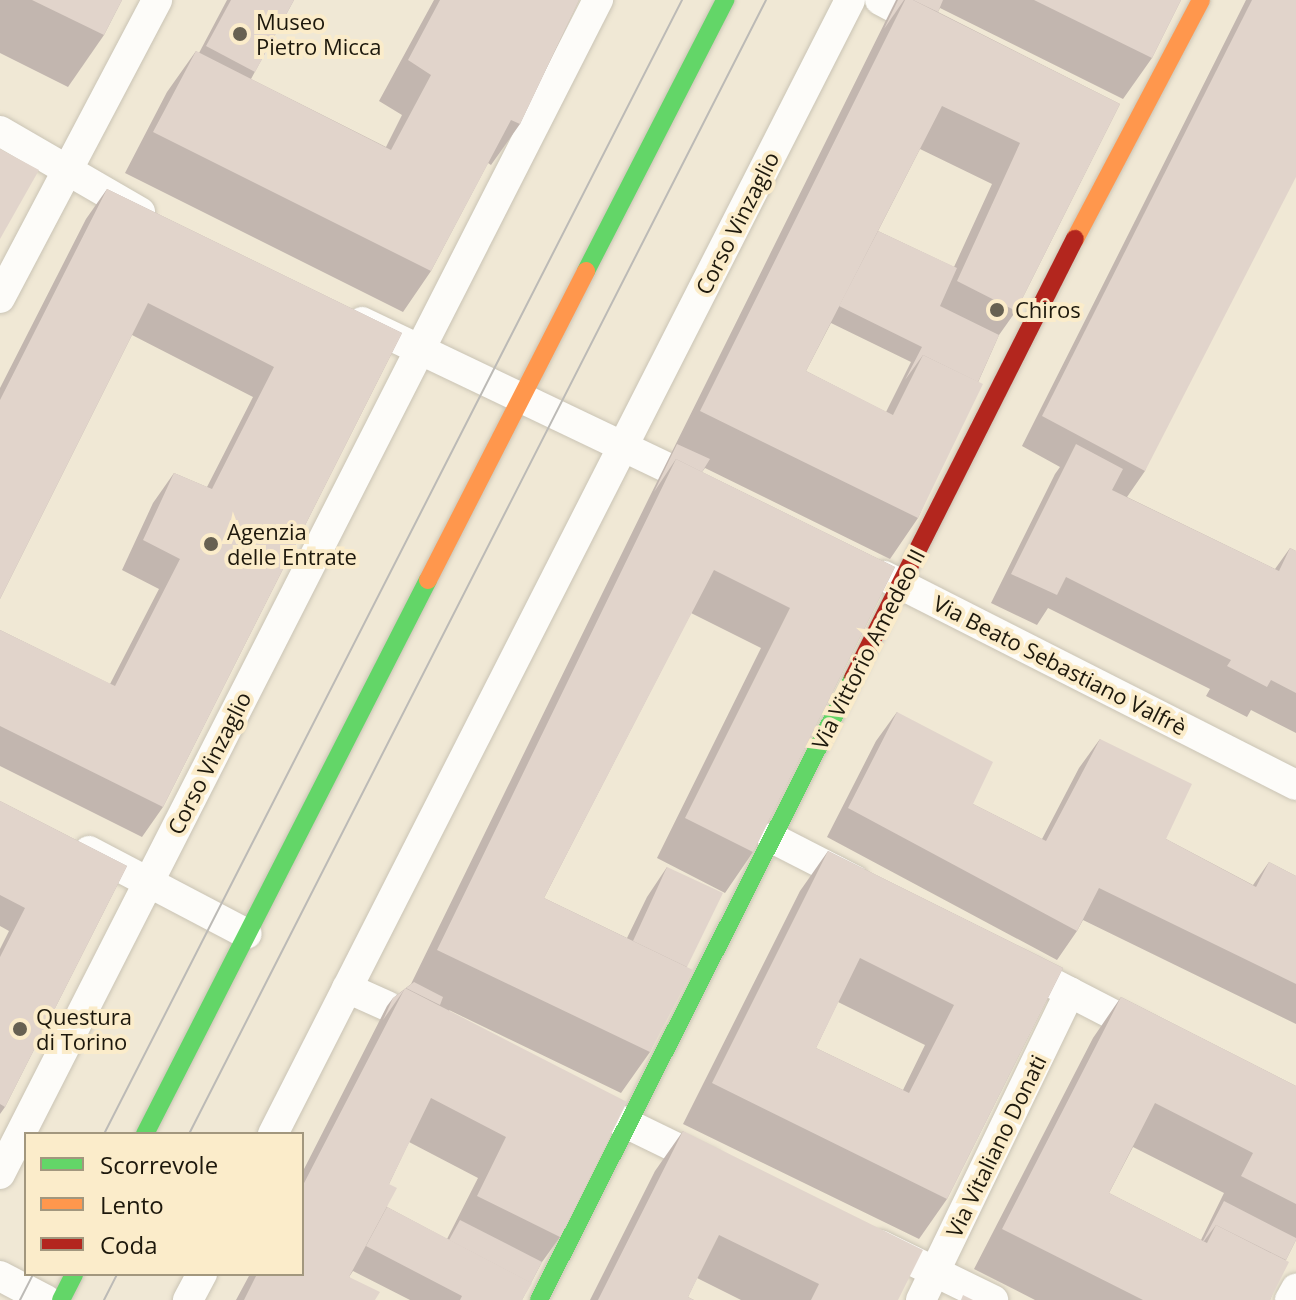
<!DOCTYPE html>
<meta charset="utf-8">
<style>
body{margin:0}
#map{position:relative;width:1296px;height:1300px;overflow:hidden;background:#f0e8d5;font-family:"Open Sans",sans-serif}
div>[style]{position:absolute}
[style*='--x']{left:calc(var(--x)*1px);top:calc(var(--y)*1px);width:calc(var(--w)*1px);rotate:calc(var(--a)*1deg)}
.roads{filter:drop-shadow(0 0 2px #cac4b5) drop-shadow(0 0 2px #cac4b5)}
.street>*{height:30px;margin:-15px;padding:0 15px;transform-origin:15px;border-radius:15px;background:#fdfcf9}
.fast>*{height:18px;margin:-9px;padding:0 9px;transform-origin:9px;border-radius:9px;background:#63d668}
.slow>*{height:18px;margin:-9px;padding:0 9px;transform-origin:9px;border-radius:9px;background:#ff974d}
.jam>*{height:18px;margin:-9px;padding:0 9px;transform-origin:9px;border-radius:9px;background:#b3261e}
.tram>*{height:2px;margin:-1px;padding:0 1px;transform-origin:1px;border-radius:1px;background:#bcbab6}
.wall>*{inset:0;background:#c2b6af}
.building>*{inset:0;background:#e1d4cb}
.dots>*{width:22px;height:22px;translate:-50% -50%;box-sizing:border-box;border:4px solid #fbecca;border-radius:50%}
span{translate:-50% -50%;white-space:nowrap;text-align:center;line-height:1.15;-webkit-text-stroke:8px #fbecca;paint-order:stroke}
.poi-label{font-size:22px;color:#1d180c}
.left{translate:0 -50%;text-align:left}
.street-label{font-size:22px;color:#1d180c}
.legend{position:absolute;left:24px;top:1132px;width:280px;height:144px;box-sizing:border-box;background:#fbecca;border:2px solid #a2977e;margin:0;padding:10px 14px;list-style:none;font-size:24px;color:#1d180c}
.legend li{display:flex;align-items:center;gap:16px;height:40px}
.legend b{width:40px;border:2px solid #a2977e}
</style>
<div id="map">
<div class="roads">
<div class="street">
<i style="--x:880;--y:0;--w:15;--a:28"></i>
<i style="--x:0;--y:131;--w:162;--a:30.1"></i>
<i style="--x:0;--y:298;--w:337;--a:-62.2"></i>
<i style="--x:362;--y:322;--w:335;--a:25.5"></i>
<i style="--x:884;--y:576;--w:462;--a:26.9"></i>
<i style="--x:772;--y:838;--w:92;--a:27.1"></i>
<i style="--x:89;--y:851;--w:178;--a:27.7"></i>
<i style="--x:1021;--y:967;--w:140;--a:27.3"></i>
<i style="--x:347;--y:988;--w:44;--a:24.2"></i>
<i style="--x:609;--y:1115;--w:112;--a:25.9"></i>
<i style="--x:273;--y:1134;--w:1272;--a:-63.03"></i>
<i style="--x:0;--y:1174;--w:1318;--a:-63.01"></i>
<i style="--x:880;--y:1245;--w:126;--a:26"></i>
<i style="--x:0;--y:1276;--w:52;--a:27.6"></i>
<i style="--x:188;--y:1300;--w:30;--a:-62"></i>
<i style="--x:921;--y:1300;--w:342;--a:-64.2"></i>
<i style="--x:1290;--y:1300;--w:13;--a:-61"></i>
</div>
<div class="fast">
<i style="--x:586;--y:271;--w:305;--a:-62.8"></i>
<i style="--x:145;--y:1134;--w:622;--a:-62.94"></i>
<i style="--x:61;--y:1300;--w:29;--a:-63"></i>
<i style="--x:539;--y:1300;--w:697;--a:-63.21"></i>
</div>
<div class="slow">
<i style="--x:1075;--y:239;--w:270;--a:-62.2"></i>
<i style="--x:428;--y:580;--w:347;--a:-62.9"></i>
</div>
<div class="jam">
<i style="--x:853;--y:678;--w:492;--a:-63.2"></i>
</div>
</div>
<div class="tram">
<i style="--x:104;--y:1134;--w:1273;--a:-62.99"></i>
<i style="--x:189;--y:1134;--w:1272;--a:-63.03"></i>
<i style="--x:20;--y:1300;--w:29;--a:-63"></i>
<i style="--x:104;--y:1300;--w:29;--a:-63"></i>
</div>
<div class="wall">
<i style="clip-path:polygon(0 0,122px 0,104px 35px,68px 87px,0 53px)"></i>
<i style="clip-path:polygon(227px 0,294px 0,251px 79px,386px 147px,402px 115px,379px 101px,434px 0,579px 0,520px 124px,491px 165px,488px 163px,431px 271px,403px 312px,125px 173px,167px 92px,196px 51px,199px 53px)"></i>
<i style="clip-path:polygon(evenodd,896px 0,1181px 0,1152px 58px,1123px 99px,940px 8px,938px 12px,1120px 104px,1016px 311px,999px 335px,918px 518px,890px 559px,705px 468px,702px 472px,895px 567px,753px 852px,725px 893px,657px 858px,761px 648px,691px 613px,544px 898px,627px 938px,647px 897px,667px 867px,687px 967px,650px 1052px,621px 1093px,449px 1010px,560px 1237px,542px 1262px,522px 1300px,410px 1300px,353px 1271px,349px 1277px,375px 1300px,236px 1300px,250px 1274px,302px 1274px,302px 1173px,387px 1006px,393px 998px,411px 984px,648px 500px,896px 0,920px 149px,992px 184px,954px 267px,878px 231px,920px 149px,896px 0,831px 323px,911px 362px,886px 412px,806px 371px,831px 323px,896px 0,409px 1142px,478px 1178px,447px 1239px,387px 1207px,389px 1184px,409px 1142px)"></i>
<i style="clip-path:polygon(1246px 0,1296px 0,1145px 471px,1127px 497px,1275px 569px,1290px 548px,1296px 551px,1296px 733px,1251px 710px,1247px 717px,1206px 696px,1210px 689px,1048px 608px,1037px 625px,991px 603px,1055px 474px,1060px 467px,1022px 446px)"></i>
<i style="clip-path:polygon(107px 189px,402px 333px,163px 807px,142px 837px,0 766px,0 630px,110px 684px,159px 589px,122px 570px,153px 503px,174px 473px,207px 487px,253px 397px,132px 335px,0 599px,0 388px,86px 219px)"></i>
<i style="clip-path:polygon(897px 712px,973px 804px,1042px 839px,1079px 768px,1100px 739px,1166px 839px,1253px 885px,1269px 862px,1296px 876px,1296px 1024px,1083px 920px,1077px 931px,1057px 960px,827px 837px,876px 741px)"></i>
<i style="clip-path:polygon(0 801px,127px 866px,5px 1107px,0 1114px,0 949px,9px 931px,0 926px)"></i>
<i style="clip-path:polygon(evenodd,828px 851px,1063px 968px,947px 1199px,919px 1239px,683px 1124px,800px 891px,828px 851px,838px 1002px,925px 1045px,903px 1090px,816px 1048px,838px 1002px)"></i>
<i style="clip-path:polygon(evenodd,1121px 997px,1296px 1086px,1296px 1240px,1286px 1260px,1270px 1300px,1035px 1300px,974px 1269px,1093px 1038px,1121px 997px,1133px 1147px,1224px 1193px,1201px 1240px,1109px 1193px,1133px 1147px)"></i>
<i style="clip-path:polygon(683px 1131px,898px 1300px,741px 1300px,697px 1278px,688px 1297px,694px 1300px,590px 1300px,655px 1171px)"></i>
</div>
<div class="building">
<i style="clip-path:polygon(32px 0,122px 0,104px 35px)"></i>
<i style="clip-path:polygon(231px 0,294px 0,255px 72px,206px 46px)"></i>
<i style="clip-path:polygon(440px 0,579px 0,520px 124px,511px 120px,431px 271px,153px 132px,196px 51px,391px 150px,431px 75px,408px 60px)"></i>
<i style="clip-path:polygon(898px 0,904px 0,884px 29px)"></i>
<i style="clip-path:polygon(905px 0,913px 0,1120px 104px,1016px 311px,957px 281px,1020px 143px,942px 106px,806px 371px,893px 415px,923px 355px,983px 384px,918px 518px,700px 411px)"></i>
<i style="clip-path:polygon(913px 0,943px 0,938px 12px)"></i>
<i style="clip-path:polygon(1034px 0,1181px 0,1152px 58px)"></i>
<i style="clip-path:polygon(1252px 0,1296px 0,1296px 177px,1145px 471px,1042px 416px)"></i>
<i style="clip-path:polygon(0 149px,39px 170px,0 239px)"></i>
<i style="clip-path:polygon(107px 189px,402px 333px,163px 807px,0 726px,0 630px,115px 686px,180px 559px,143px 540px,174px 473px,212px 489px,274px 367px,148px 303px,0 599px,0 400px)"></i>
<i style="clip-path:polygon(878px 231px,957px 268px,940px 306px,999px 335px,978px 382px,923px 355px,905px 380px,922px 347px,839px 306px)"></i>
<i style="clip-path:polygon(677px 444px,710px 459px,702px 472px,676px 459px,654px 492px)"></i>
<i style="clip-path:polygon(1076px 444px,1123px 469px,1112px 490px,1279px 571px,1290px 548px,1296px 551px,1296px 693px,1271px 680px,1267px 687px,1227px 666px,1231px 660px,1066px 577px,1057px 595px,1011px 574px)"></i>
<i style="clip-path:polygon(676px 459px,895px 567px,753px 852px,685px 818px,790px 608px,714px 570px,544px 898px,693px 970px,650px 1052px,437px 950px)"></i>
<i style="clip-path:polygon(897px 712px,993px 762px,973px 804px,1046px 841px,1100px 739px,1192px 784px,1166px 839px,1256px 887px,1269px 862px,1296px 876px,1296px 984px,1099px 888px,1077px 931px,848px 808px)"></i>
<i style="clip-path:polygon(0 801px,127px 866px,5px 1107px,0 1104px,0 957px,25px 908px,0 895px)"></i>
<i style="clip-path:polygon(evenodd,828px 851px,1063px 968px,947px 1199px,712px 1083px,828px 851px,860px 958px,954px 1005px,909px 1093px,816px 1048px,860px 958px)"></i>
<i style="clip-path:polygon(667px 867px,723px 893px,687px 967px,633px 941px)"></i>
<i style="clip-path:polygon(414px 982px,443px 997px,440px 1005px,406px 988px)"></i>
<i style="clip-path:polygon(405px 988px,627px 1102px,560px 1237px,477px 1196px,506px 1137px,431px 1098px,389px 1184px,397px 1188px,349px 1277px,380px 1292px,375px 1300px,244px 1300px,257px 1274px,302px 1274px,302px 1187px)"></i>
<i style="clip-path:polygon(404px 990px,383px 1020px,393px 998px)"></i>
<i style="clip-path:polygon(1121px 997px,1296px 1086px,1296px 1204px,1241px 1176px,1253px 1153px,1155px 1103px,1109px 1193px,1207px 1243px,1216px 1225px,1289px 1262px,1270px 1300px,1143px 1300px,1002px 1229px)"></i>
<i style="clip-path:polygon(683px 1131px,923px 1250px,898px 1300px,811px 1300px,819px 1284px,719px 1235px,688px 1297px,694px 1300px,598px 1300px)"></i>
<i style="clip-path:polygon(1224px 1201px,1296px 1238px,1296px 1240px,1286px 1260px,1216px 1225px,1204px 1241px,1203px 1241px)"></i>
<i style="clip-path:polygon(387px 1207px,532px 1283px,522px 1300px,460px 1300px,462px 1296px,366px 1246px)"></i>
<i style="clip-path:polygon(460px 1220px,542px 1262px,531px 1283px,449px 1240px)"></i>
<i style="clip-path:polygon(963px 1295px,973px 1300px,961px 1300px)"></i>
</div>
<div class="dots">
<i style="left:240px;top:34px;background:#676152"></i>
<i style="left:997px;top:310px;background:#676152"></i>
<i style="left:211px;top:544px;background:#676152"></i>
<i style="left:20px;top:1029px;background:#676152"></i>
</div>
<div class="poi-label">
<span class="left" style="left:256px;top:34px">Museo<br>Pietro Micca</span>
<span class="left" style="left:1015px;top:310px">Chiros</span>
<span class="left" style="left:227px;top:544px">Agenzia<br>delle Entrate</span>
<span class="left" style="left:36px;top:1029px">Questura<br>di Torino</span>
</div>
<div class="street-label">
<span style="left:737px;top:223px;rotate:-63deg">Corso Vinzaglio</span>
<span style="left:868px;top:649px;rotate:-63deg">Via Vittorio Amedeo II</span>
<span style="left:1060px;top:665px;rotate:27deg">Via Beato Sebastiano Valfrè</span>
<span style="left:209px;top:763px;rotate:-63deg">Corso Vinzaglio</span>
<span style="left:996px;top:1146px;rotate:-64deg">Via Vitaliano Donati</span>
</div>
<ul class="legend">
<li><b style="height:10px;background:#63d668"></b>Scorrevole</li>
<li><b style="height:10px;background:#ff974d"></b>Lento</li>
<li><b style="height:10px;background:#b3261e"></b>Coda</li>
</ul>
</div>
